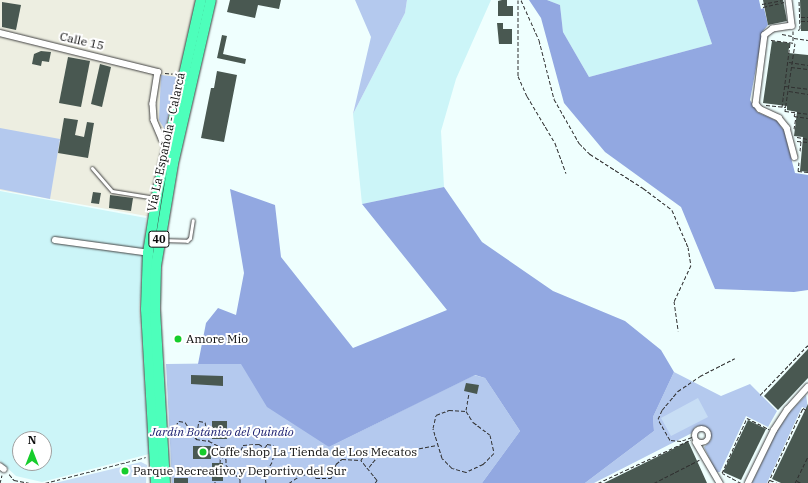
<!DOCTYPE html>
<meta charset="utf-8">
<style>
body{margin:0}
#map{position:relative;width:808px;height:483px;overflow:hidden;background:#effffe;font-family:"IBM Plex Serif",serif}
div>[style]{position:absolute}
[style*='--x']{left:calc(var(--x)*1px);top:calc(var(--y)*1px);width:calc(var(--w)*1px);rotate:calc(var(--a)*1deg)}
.industrial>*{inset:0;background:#edeee1}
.farmland>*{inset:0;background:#ccf5f8}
.green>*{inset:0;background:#b4c9ee}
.forest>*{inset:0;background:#92a8e1}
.pitch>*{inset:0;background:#c7ddf4}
.building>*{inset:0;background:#495851}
.path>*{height:1px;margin-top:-0.5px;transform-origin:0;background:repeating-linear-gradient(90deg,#303030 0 4px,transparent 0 6px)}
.roads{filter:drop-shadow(0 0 1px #414141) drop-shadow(0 0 1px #414141)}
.lane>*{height:3px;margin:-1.5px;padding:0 1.5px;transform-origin:1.5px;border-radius:1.5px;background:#fff}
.street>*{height:5.5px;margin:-2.75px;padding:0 2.75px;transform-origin:2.75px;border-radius:2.75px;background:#fff}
.street>.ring{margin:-2.75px;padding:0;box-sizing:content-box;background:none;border:5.5px solid #fff;border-radius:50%}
.highway>*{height:10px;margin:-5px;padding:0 5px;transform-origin:5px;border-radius:5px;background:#4dffbb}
.dots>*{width:11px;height:11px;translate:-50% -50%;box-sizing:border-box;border:2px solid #fff;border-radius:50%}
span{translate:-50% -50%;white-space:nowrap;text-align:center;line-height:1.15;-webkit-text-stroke:4px #fff;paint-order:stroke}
.shield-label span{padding:1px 3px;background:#fff;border:1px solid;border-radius:3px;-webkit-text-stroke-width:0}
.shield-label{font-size:11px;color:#0e0e0e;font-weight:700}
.street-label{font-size:12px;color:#0e0e0e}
.poi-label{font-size:12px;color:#0e0e0e}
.left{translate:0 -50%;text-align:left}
.park-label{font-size:12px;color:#171b6d;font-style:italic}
.north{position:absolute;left:12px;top:431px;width:40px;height:40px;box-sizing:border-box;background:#fff;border:1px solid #9f9f9f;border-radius:50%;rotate:0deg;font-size:11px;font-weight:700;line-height:16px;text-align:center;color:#0e0e0e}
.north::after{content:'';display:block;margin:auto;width:14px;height:18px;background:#17cd2c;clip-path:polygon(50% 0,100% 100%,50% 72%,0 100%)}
</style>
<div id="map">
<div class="industrial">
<i style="clip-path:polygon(0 0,200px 0,152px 217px,0 190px)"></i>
</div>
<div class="farmland">
<i style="clip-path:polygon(407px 0,491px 0,456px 79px,441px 131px,444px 187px,362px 204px,353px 114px,405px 13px)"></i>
<i style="clip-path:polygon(547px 0,697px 0,712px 44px,589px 77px,563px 32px,560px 5px)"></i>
<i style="clip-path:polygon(evenodd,0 191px,146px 218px,139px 308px,149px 454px,42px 482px,16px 476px,0 461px,0 191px,20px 439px,44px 439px,44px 463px,20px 463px,20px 439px)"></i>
</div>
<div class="green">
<i style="clip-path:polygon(355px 0,407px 0,405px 13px,353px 114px,371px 37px)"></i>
<i style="clip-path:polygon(161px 75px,178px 77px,165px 130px,159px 120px)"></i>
<i style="clip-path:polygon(0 128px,60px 139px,50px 199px,0 189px)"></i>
<i style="clip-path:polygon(245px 363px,329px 447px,474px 375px,485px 378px,520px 431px,482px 483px,172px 483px,166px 364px)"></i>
<i style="clip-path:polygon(674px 372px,721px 396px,750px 384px,777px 411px,768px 427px,746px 416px,720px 472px,716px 472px,704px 447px,711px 440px,710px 431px,700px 426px,695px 427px,692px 433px,594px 483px,585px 483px,654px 431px,653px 417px)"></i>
<i style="clip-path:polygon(806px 395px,808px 409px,802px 407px,767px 483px,752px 483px,777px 431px,790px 412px)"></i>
</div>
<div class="forest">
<i style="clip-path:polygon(529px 0,547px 0,560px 5px,563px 32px,589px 77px,712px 44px,697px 0,759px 0,761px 9px,764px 8px,768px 25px,763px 31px,750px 100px,757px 112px,777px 121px,784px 131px,795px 173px,808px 175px,808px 290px,794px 292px,715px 289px,681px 207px,605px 152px,564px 103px,541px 18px)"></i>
<i style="clip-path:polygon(444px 187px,482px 242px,553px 291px,625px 321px,661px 350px,674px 372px,653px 417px,654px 431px,585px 483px,482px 483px,520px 431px,485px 378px,475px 375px,329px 447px,267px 407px,241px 364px,198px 364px,206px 323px,218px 308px,236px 315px,244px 273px,230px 189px,275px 205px,281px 257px,353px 348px,447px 310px,362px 204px)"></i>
</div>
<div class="pitch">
<i style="clip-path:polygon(698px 398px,708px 417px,671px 436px,661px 418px)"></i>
<i style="clip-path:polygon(141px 462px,147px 465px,146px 483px,55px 483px)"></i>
</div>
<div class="building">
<i style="clip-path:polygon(230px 0,281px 0,279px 9px,258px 5px,255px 18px,227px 12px)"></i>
<i style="clip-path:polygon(502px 0,507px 0,507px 6px,513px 6px,513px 16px,498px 16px,498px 1px)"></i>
<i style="clip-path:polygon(763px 0,783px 0,787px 21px,768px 25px)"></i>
<i style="clip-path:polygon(800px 0,808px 0,808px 31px,801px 31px)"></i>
<i style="clip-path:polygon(2px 2px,21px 5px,16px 30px,2px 27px)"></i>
<i style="clip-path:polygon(497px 23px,503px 23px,503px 29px,512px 29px,512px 44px,499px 44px)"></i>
<i style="clip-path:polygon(222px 35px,227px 36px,223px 54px,246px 59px,245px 64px,217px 58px)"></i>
<i style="clip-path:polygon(772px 41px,790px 43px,788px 53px,808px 55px,808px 172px,800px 171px,803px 137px,794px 136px,797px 112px,787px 110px,787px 106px,763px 103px)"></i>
<i style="clip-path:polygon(41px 51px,51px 52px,49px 62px,42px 61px,41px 66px,32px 64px,34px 54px)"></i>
<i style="clip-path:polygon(68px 57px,90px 61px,81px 107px,59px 103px)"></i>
<i style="clip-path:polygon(100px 64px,111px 67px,102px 107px,91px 104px)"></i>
<i style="clip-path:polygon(217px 71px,237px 75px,224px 142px,201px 138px,211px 88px,214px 88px)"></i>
<i style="clip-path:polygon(64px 118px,78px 120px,75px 135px,84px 137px,87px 122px,94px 123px,88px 158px,58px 153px)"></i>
<i style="clip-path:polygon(93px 192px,101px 193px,99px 204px,91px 203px)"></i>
<i style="clip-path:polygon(110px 195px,133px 198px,131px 211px,109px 208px)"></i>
<i style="clip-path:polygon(808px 349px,808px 378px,778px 410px,764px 396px)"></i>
<i style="clip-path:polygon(191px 375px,223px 376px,223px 386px,191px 384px)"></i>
<i style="clip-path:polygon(466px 383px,479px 385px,477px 394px,464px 391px)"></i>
<i style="clip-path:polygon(808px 404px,808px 483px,781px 483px,772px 479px)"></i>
<i style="clip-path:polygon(748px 420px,766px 429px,741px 480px,723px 472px)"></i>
<i style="clip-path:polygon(212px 421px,227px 421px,227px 439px,212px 439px)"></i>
<i style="clip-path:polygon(688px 441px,707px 483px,604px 483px,671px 450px)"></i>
<i style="clip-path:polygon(193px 446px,211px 446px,211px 459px,193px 459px)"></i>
<i style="clip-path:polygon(212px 463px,223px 463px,223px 481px,212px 481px)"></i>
<i style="clip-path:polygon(174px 478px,188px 478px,188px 483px,174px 483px)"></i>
</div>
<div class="path">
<i style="--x:518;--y:0;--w:76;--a:90"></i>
<i style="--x:518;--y:76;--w:22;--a:66"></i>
<i style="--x:527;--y:96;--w:55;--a:59.2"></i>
<i style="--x:555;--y:143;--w:32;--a:70"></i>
<i style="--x:521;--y:0;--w:44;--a:65.8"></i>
<i style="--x:539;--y:40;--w:61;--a:75.7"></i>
<i style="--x:554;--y:99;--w:51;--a:60.4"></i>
<i style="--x:579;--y:143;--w:16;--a:45"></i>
<i style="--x:590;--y:154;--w:63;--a:32.7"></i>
<i style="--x:643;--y:188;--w:36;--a:37"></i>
<i style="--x:672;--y:210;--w:40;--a:66.6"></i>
<i style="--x:688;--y:247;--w:18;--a:81"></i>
<i style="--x:691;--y:265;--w:40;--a:115"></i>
<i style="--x:674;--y:301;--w:30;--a:82"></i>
<i style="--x:762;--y:4;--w:20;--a:-11"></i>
<i style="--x:763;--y:7;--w:22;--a:-13"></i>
<i style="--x:801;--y:17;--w:7;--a:0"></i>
<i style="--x:801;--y:21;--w:7;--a:0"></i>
<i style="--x:798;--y:30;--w:2;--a:-27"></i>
<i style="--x:800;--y:29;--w:29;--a:-92"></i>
<i style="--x:793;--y:31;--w:11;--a:90"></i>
<i style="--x:782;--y:34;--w:10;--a:11"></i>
<i style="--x:794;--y:38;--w:14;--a:8"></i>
<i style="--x:771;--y:40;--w:24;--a:7"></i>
<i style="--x:795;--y:43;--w:69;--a:98.4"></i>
<i style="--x:785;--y:111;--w:23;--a:7"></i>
<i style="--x:789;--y:62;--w:19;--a:9"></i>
<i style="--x:791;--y:67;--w:17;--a:7"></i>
<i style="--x:165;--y:73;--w:11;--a:5"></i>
<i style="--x:785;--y:86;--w:23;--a:7"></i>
<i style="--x:789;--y:91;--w:19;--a:9"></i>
<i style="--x:766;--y:105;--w:20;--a:6"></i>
<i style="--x:782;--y:107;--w:64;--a:-82.9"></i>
<i style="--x:795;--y:113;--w:3;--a:108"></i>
<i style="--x:794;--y:116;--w:14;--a:8"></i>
<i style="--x:794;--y:129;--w:12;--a:-81"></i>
<i style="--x:797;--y:137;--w:11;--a:10"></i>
<i style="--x:797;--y:141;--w:11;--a:5"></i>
<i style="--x:800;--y:151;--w:10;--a:-84"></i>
<i style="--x:799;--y:162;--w:9;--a:96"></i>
<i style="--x:798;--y:171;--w:10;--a:6"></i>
<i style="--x:760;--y:395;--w:69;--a:-46.2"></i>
<i style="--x:449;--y:410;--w:17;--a:3"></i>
<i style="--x:466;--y:411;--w:13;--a:58"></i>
<i style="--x:473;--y:422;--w:21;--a:37"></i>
<i style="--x:490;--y:435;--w:18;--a:77"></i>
<i style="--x:494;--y:453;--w:16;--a:135"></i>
<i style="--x:483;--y:464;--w:19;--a:155"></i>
<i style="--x:466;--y:472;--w:15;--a:-164"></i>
<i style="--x:452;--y:468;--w:14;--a:-135"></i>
<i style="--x:442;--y:458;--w:31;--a:-107"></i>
<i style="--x:433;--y:428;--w:13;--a:-77"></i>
<i style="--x:436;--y:415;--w:14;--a:-21"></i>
<i style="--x:466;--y:410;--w:17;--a:-80"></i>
<i style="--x:191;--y:434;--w:14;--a:-168"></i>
<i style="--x:177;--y:431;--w:5;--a:-112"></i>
<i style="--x:175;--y:426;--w:6;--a:-51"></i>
<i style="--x:179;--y:421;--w:6;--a:9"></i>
<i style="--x:185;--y:422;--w:20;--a:57"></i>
<i style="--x:196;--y:439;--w:18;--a:-81"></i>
<i style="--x:199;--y:421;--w:6;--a:9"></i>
<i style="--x:205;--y:422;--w:19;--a:78"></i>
<i style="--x:209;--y:441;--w:13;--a:27"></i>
<i style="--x:221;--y:447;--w:20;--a:9"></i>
<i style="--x:241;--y:450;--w:5;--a:-68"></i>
<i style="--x:243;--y:445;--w:16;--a:-4"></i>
<i style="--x:259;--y:444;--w:7;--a:34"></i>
<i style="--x:265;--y:448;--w:4;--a:-63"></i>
<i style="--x:267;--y:444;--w:6;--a:9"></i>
<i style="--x:273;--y:445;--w:5;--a:68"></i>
<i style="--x:275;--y:450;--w:12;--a:104"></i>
<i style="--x:272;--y:462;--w:14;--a:120"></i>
<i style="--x:265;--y:474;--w:9;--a:84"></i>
<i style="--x:692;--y:437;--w:12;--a:160"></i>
<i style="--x:681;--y:441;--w:11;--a:-175"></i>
<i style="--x:670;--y:440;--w:24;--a:-120"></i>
<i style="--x:658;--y:419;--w:10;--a:-66"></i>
<i style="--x:662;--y:410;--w:25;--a:-50"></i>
<i style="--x:678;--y:391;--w:27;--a:-34"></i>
<i style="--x:700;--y:376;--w:39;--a:-27"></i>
<i style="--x:196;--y:439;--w:13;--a:9"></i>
<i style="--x:220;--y:456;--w:7;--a:27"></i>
<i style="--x:226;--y:459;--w:6;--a:90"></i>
<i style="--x:226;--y:465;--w:20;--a:45"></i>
<i style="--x:240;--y:479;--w:4;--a:90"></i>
<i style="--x:220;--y:463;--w:15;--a:-86"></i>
<i style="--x:369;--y:467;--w:13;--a:-51"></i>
<i style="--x:9;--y:474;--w:8;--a:50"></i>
<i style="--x:14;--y:480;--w:15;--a:11"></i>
<i style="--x:770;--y:480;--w:8;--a:23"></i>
<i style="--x:215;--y:481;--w:2;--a:90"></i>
<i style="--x:797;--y:481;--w:4;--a:27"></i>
<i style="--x:0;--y:483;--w:8;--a:-76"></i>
<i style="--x:45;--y:483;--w:104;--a:-14.4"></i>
<i style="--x:289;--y:483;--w:14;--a:-34"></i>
<i style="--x:301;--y:475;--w:9;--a:-6"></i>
<i style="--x:310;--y:474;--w:7;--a:34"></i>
<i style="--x:316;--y:478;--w:15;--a:0"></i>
<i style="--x:331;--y:478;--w:15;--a:-70"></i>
<i style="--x:336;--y:464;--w:8;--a:-40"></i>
<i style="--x:342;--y:459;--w:18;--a:3"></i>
<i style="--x:375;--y:483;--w:4;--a:-56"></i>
<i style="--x:377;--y:480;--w:26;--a:-129"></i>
<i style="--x:361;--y:460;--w:6;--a:-59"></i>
<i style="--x:364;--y:455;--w:14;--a:4"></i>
<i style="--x:378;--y:456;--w:60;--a:-10.6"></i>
<i style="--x:598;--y:483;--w:102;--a:-25.1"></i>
<i style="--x:654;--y:483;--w:51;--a:-27.1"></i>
<i style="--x:741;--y:483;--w:21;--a:-152"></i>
<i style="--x:722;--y:473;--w:60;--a:-65.6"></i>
<i style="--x:747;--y:418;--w:25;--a:27"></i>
<i style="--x:768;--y:483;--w:83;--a:-65"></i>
<i style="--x:803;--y:408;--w:6;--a:31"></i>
<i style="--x:795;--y:483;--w:30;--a:-64"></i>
</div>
<div class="roads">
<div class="lane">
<i style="--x:92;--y:168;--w:30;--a:49"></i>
<i style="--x:112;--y:191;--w:44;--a:9.2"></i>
<i style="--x:162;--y:240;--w:25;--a:2"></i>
<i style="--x:187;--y:241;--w:4;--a:-45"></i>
<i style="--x:190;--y:238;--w:18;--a:-81"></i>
</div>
<div class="street">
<i style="--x:789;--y:0;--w:26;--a:83"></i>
<i style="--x:792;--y:26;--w:19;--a:171"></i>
<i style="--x:773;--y:29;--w:10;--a:143"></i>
<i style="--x:765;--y:35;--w:70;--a:97.4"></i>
<i style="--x:756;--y:104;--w:6;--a:51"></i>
<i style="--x:760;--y:109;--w:21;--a:25"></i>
<i style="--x:779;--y:118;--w:13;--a:51"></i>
<i style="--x:787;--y:128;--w:30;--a:75"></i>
<i style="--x:0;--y:33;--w:163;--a:13.9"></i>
<i style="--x:158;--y:72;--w:32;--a:99"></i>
<i style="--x:153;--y:104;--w:16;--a:86"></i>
<i style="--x:154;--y:120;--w:21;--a:67"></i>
<i style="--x:162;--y:139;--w:9;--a:27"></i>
<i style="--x:55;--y:240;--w:96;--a:7.8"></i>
<i class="ring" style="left:695px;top:429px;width:8.5px;height:8.5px"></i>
<i style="--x:696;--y:442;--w:48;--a:59.7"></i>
<i style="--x:0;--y:466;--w:5;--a:37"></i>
<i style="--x:748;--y:483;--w:59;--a:-63.9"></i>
<i style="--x:774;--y:430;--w:24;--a:-57"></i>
<i style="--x:787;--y:410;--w:31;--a:-48"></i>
</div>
<div class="highway">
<i style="--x:156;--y:483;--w:174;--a:-93.3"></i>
<i style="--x:146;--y:309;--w:56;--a:-88"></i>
<i style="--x:148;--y:253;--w:65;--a:-81.1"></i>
<i style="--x:158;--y:189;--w:194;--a:-77.2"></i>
<i style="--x:165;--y:483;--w:175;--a:-93.3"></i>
<i style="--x:155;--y:308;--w:42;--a:-88.6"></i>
<i style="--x:156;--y:266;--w:103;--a:-80.5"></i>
<i style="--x:173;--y:164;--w:168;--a:-77"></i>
</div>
</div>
<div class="dots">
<i style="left:178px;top:339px;background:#17cd2c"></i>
<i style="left:203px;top:452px;background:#17cd2c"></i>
<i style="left:125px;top:471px;background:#17cd2c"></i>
</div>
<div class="shield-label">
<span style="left:159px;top:239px">40</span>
</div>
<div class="street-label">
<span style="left:82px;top:41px;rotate:13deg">Calle 15</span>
<span style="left:166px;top:142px;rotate:-78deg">Vía La Española - Calarcá</span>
</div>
<div class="poi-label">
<span class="left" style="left:186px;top:339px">Amore Mio</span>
<span class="left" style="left:211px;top:452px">Coffe shop La Tienda de Los Mecatos</span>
<span class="left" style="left:133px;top:471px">Parque Recreativo y Deportivo del Sur</span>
</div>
<div class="park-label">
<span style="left:222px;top:432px">Jardín Botánico del Quindío</span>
</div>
<div class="north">N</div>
</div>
